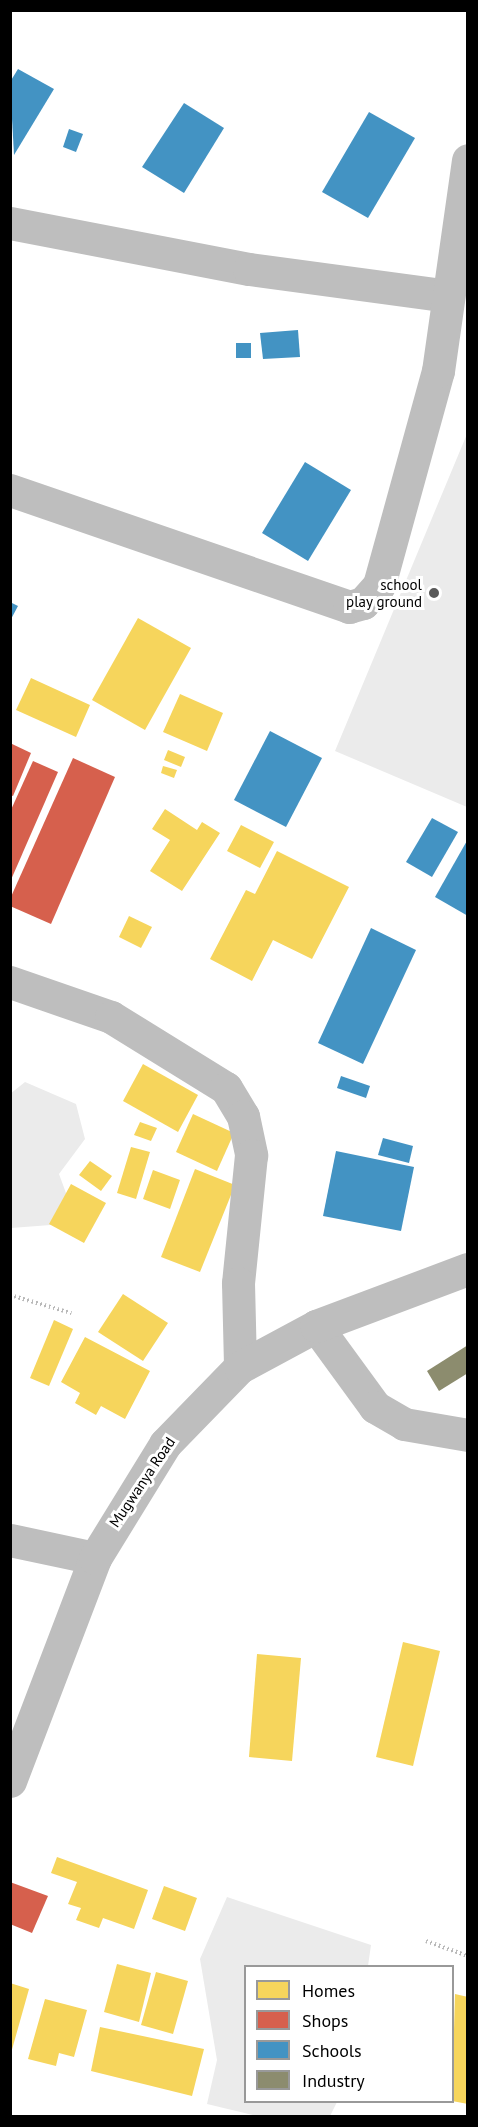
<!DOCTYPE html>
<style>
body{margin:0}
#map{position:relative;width:478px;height:2127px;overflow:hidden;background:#fff;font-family:"PT Sans",sans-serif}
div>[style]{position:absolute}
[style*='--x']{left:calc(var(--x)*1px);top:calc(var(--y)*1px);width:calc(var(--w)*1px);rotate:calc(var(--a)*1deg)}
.green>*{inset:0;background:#ebebeb}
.homes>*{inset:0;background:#f6d55c}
.shops>*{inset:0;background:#d6604d}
.schools>*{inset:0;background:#4393c3}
.industry>*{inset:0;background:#8c8c6e}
.path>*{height:4px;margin-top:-2px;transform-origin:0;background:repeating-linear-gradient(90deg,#b9b9b9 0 1.5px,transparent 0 4.5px)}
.minor>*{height:33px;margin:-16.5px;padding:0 16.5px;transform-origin:16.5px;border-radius:16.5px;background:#bebebe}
.dots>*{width:16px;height:16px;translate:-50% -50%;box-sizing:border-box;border:3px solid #fff;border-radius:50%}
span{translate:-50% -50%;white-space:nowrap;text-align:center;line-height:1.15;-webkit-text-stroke:6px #fff;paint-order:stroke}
.poi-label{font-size:15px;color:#000}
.right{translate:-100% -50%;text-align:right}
.street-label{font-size:15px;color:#000}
.frame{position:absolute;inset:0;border:12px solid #000;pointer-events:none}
.legend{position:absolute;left:244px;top:1965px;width:210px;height:138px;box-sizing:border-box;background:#fff;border:2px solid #999;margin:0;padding:8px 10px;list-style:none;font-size:18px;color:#000}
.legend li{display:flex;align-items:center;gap:12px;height:30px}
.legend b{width:30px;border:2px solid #999}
</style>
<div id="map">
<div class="green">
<i style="clip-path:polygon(467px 434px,467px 807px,335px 751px)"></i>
<i style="clip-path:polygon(25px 1082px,76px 1104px,85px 1139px,59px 1174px,77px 1223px,11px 1228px,10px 1094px)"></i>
<i style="clip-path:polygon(227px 1897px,371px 1945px,368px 1966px,246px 1966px,246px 2102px,337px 2102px,330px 2116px,257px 2116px,207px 2104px,217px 2060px,200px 1959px)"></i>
</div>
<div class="homes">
<i style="clip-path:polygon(138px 618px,191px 648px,145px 730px,92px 700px)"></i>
<i style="clip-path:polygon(31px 678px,90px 705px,76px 737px,16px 710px)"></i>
<i style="clip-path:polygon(180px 694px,223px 713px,207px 751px,163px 732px)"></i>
<i style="clip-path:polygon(168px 750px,185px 757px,181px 767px,164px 760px)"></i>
<i style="clip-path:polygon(163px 766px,177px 770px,174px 778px,161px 773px)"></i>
<i style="clip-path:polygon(165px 809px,197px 830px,202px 822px,220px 833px,182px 891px,150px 871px,170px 840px,152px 829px)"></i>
<i style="clip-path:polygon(241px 825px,274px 842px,260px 868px,227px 851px)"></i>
<i style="clip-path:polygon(277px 851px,349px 887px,312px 959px,273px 940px,252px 981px,210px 959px,246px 890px,255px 894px)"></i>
<i style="clip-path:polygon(129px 916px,152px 927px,141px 948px,119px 937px)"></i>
<i style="clip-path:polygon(143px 1064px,198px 1095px,178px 1132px,123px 1101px)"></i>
<i style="clip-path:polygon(193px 1114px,234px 1133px,217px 1171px,176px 1152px)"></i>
<i style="clip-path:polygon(140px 1122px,157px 1128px,151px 1141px,134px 1135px)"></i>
<i style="clip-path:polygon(131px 1147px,150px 1152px,136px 1199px,117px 1193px)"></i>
<i style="clip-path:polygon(90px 1161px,112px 1176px,101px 1191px,79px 1175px)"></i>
<i style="clip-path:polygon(195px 1169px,235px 1185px,200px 1272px,161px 1257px)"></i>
<i style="clip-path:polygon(153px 1170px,180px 1180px,170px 1209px,143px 1199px)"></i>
<i style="clip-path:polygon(71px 1184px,106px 1203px,84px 1243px,49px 1224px)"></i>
<i style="clip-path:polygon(123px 1294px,168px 1323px,143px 1361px,98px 1332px)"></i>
<i style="clip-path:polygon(54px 1320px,73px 1329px,49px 1386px,30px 1378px)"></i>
<i style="clip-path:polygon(85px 1337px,150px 1371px,125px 1419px,101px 1406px,96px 1415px,75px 1403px,80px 1393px,61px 1382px)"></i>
<i style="clip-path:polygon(403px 1642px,440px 1651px,413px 1766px,376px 1757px)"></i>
<i style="clip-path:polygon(257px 1654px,301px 1658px,292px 1761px,249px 1757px)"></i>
<i style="clip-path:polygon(57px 1857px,148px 1890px,134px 1929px,103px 1918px,99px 1928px,76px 1920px,81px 1908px,68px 1904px,77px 1882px,51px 1873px)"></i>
<i style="clip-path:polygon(164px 1886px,197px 1898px,185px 1931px,152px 1919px)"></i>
<i style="clip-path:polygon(117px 1964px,151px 1973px,139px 2022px,104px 2012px)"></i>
<i style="clip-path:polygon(156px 1972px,188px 1981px,173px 2034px,141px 2025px)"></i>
<i style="clip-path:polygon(10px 1983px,29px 1989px,11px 2053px,10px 2053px)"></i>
<i style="clip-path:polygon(455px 1994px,468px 1997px,468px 2104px,452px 2101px)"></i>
<i style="clip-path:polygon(45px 1999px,87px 2010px,74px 2057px,59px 2053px,56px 2066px,28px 2059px)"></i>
<i style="clip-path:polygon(100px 2027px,204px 2049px,192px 2096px,91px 2071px)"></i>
</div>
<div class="shops">
<i style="clip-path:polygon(10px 743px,31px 753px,13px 796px,10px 795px)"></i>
<i style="clip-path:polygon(73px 758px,115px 777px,51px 924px,10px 906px,10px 899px)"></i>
<i style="clip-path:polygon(33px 761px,58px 772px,10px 882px,10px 812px)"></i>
<i style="clip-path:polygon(10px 1882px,48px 1896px,32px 1933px,10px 1924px)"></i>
</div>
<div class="schools">
<i style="clip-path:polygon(18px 69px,54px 89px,14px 155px,10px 82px)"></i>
<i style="clip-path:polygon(184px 103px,224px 128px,184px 193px,142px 167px)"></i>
<i style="clip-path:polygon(369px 112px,415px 138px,368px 218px,322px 192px)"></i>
<i style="clip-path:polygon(69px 129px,83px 134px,76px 152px,63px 147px)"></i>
<i style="clip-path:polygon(298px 330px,300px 357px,263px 359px,260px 333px)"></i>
<i style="clip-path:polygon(236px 343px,251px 343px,251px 358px,236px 358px)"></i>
<i style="clip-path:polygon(305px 462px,351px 490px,308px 561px,262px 533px)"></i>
<i style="clip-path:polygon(10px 602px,18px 606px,10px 621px)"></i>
<i style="clip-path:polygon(270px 731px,322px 758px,286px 827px,234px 800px)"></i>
<i style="clip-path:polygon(432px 818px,458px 832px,432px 877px,406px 862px)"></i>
<i style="clip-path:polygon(468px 839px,468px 916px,435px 897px)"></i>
<i style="clip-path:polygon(371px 928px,416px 950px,363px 1064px,318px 1043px)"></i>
<i style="clip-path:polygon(341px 1076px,370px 1086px,366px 1098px,337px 1088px)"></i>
<i style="clip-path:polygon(383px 1138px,413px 1146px,409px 1163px,378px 1155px)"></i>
<i style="clip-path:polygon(336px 1151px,414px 1167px,401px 1231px,323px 1216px)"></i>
</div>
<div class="industry">
<i style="clip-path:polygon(468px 1345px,468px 1373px,439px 1391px,427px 1371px)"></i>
</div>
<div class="path">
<i style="--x:10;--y:1295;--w:64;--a:16.4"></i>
<i style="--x:426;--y:1941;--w:45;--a:19.7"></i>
</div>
<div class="minor">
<i style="--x:10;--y:223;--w:243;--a:10.9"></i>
<i style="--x:249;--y:269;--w:201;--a:7.7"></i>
<i style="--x:10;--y:490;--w:359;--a:19"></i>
<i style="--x:349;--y:607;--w:15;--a:-16"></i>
<i style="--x:363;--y:603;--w:24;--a:-48"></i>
<i style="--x:379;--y:585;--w:222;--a:-74.6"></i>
<i style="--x:438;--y:371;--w:213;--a:-81.9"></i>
<i style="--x:10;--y:982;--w:107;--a:19.1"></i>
<i style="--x:111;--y:1017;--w:135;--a:31.7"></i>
<i style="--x:226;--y:1088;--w:33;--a:59"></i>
<i style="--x:243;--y:1116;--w:40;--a:78"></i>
<i style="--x:251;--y:1155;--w:129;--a:95.8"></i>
<i style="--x:238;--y:1283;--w:84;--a:88.6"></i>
<i style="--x:316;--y:1326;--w:100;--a:53.9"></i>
<i style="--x:375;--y:1407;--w:34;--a:30"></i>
<i style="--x:404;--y:1424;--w:65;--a:9.8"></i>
<i style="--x:10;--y:1540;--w:87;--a:12"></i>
<i style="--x:10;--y:1781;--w:239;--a:-69.1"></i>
<i style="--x:95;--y:1558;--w:134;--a:-58.4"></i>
<i style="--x:165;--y:1444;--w:107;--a:-45.8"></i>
<i style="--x:240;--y:1367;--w:86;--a:-28.3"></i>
<i style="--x:316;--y:1326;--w:162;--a:-20.6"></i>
</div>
<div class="dots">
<i style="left:434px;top:593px;background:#595959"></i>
</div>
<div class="poi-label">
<span class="right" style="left:422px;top:593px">school<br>play ground</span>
</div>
<div class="street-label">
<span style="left:142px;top:1482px;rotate:-56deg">Mugwanya Road</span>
</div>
<div class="frame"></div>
<ul class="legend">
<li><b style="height:16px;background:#f6d55c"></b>Homes</li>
<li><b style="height:16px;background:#d6604d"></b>Shops</li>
<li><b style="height:16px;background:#4393c3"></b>Schools</li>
<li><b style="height:16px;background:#8c8c6e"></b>Industry</li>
</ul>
</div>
